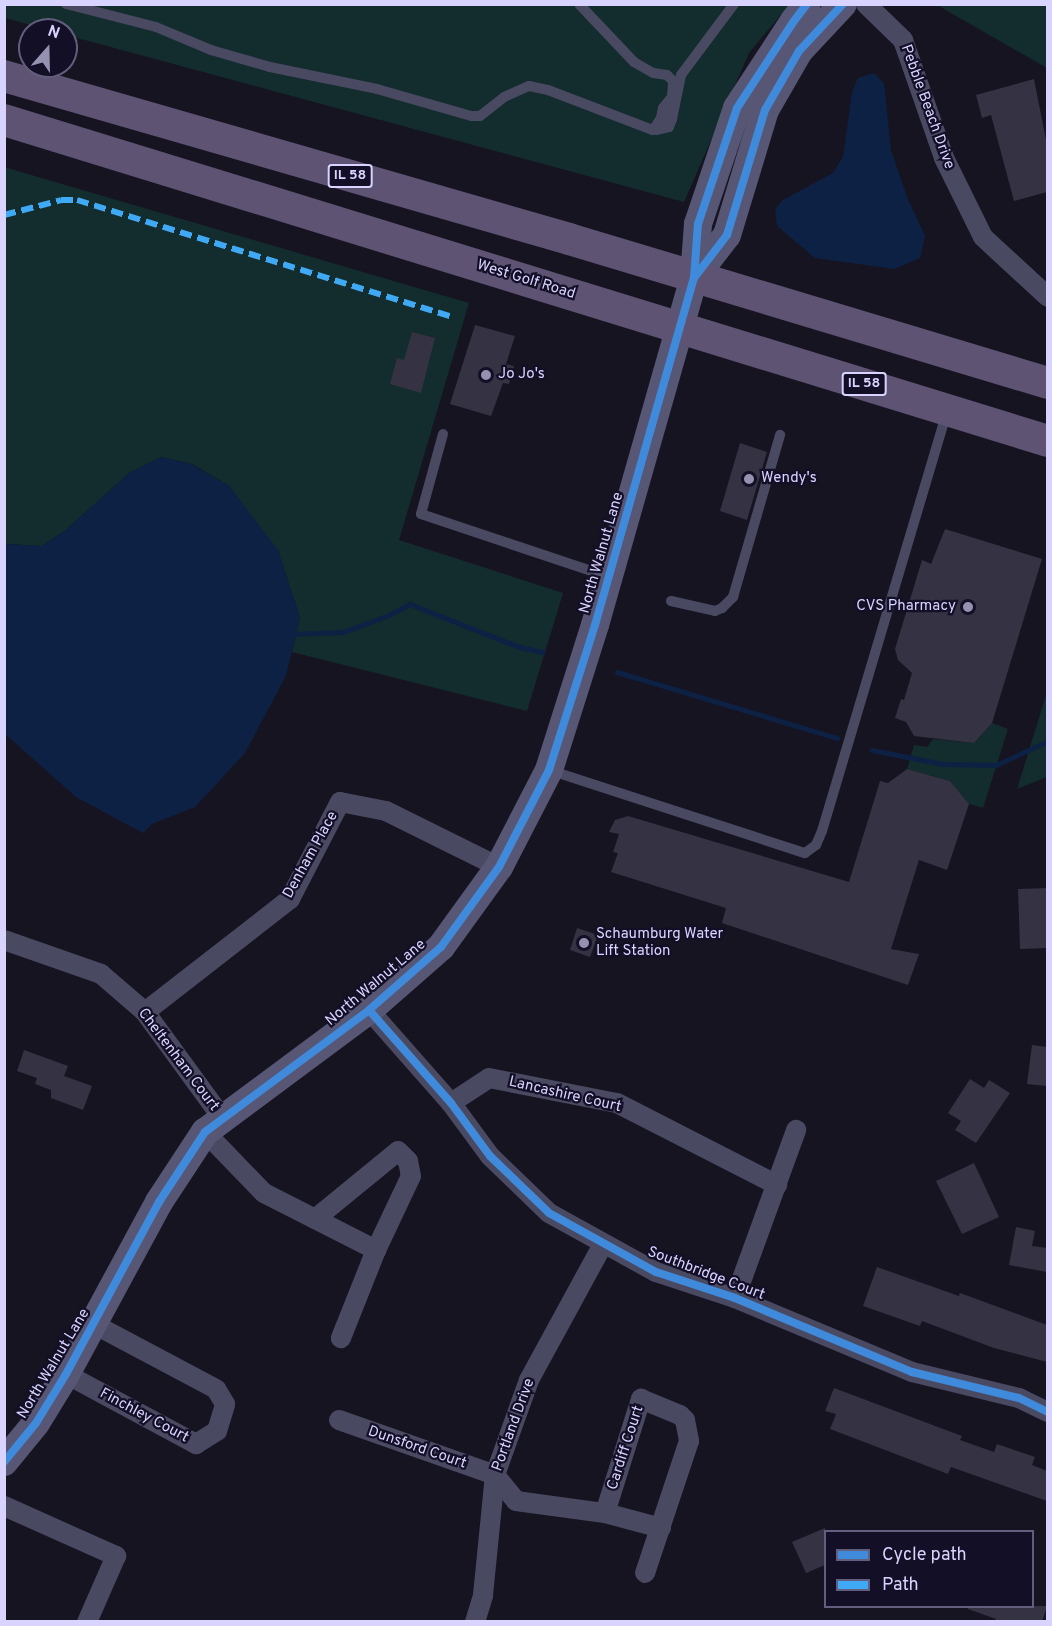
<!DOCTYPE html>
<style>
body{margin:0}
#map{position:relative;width:1052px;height:1626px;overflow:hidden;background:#161421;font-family:Overpass,sans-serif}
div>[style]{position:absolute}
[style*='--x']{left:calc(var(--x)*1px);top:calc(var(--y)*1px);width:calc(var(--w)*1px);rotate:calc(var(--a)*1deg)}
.green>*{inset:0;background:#132c2d}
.water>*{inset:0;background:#0d2144}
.stream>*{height:5px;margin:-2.5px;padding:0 2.5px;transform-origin:2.5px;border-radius:2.5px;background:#0d2144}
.building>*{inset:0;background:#343243}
.lane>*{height:10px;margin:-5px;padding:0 5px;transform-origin:5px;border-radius:5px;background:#4a4962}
.street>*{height:20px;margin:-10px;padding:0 10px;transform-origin:10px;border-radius:10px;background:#4a4962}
.secondary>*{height:28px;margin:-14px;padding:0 14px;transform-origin:14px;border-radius:14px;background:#575674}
.primary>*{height:32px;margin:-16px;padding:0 16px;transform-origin:16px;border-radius:16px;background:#5e5373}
.quiet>*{height:6px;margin-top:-3px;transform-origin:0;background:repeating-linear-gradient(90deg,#3fa9f5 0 12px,transparent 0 18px)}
.cycleway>*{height:8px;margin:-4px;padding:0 4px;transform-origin:4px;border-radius:4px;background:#408adc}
.dots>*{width:16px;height:16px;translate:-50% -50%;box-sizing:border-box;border:3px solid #130f26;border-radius:50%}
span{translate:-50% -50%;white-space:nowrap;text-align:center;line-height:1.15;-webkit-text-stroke:4.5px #130f26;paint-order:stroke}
.shield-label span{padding:2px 4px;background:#130f26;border:2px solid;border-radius:4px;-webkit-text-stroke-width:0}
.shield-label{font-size:14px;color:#d9d4ff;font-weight:700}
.street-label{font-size:15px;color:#d9d4ff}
.poi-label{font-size:15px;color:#d9d4ff}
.left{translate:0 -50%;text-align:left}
.right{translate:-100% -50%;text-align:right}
.frame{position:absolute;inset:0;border:6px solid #d9d4ff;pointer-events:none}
.legend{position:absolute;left:824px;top:1530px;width:210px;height:78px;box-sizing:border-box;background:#130f26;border:2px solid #625e7d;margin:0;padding:8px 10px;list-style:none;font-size:18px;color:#d9d4ff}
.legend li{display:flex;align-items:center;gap:12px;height:30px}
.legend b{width:30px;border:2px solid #625e7d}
.north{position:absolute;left:18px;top:18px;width:60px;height:60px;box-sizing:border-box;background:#130f26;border:2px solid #625e7d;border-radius:50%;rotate:20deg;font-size:16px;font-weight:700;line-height:24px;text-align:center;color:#d9d4ff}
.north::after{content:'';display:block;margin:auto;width:21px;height:27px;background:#9591b1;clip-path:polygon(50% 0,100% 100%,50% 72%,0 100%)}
</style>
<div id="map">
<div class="green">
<i style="clip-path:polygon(4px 5px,789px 5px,749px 53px,684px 202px,66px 35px,66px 30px,49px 30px,5px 18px)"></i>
<i style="clip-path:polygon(937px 5px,1047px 5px,1047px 68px)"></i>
<i style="clip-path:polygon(4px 167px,469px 303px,399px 540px,563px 593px,527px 711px,292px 652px,300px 618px,278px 551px,229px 486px,192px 464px,161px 457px,129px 473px,66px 530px,42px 546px,5px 544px)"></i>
<i style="clip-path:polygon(1047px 692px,1047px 777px,1017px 789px,1033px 737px)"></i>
<i style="clip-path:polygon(992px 723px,1008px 729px,983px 808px,969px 804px,950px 781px,907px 769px,914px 745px,927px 747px,933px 739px,974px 743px)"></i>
</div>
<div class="water">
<i style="clip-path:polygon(874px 73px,884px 83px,891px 150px,907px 197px,925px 236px,920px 258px,894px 269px,815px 258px,777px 226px,775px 209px,783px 200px,833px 173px,843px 157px,852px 92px,858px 78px)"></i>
<i style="clip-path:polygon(161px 457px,191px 464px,229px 486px,278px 550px,300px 618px,286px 676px,245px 753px,195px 807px,152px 824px,143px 833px,76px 797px,5px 734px,5px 544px,42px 546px,66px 530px,129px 473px)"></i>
</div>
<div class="stream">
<i style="--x:291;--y:634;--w:52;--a:-2.2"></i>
<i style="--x:343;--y:632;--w:49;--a:-20.3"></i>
<i style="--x:389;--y:615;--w:24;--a:-28"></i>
<i style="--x:410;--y:604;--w:117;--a:21.5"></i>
<i style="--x:519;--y:647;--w:24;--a:12"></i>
<i style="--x:617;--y:672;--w:230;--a:16.7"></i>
<i style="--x:872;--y:750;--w:72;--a:11.2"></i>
<i style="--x:943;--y:764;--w:53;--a:1.1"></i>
<i style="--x:996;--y:765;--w:57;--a:-24.8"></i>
</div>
<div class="building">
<i style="clip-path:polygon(1034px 79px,1047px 145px,1047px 192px,1014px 201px,991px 115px,982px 118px,976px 95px)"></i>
<i style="clip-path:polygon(475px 325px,515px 336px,506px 364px,514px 366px,509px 384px,503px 383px,491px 416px,450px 404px)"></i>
<i style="clip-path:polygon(412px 332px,435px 338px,421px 393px,390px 384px,397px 358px,404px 360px)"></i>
<i style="clip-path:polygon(740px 443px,767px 452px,747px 520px,720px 511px)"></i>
<i style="clip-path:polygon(945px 529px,1042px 559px,992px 723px,974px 743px,914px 736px,906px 722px,895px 718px,901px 699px,904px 700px,912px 673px,898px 660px,895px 649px,922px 560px,931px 564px)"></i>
<i style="clip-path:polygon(907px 769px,950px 781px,969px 804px,947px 870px,919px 860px,891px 949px,919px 954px,908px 985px,722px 923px,726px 908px,611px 872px,618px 853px,613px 852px,619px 834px,609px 832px,615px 820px,628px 816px,849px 882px,880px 781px,888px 783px)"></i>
<i style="clip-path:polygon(1047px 888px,1047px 948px,1020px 949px,1018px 889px)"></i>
<i style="clip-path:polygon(577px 928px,598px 935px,590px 957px,570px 950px)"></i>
<i style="clip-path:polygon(1032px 1045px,1047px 1047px,1047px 1086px,1027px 1084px)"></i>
<i style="clip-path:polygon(24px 1050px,68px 1066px,64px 1076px,92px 1086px,83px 1110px,51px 1098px,51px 1090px,35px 1084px,37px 1078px,17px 1071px)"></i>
<i style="clip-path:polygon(970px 1079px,984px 1088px,989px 1080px,1010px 1093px,976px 1143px,955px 1130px,961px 1121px,948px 1113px)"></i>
<i style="clip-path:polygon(974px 1163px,999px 1217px,962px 1234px,936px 1181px)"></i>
<i style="clip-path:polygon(1016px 1227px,1035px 1231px,1032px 1246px,1047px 1248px,1047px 1272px,1009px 1265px)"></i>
<i style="clip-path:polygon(877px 1267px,959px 1296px,960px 1293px,1047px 1325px,1047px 1362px,994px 1348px,922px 1321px,920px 1326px,863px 1306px)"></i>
<i style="clip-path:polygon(834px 1388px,962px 1436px,960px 1440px,994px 1452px,997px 1444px,1035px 1457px,1032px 1465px,1047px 1471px,1047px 1501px,951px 1467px,948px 1474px,830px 1429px,836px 1414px,825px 1411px)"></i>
<i style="clip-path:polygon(825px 1528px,825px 1565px,806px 1573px,792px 1542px)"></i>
<i style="clip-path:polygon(968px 1606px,1047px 1606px,1042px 1622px,995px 1622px,996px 1619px,968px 1609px)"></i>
</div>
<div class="lane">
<i style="--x:66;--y:4;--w:93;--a:14.3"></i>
<i style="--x:156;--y:27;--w:60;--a:22.7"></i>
<i style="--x:211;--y:50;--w:61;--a:16.1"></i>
<i style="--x:270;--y:67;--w:109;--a:11.6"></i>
<i style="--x:377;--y:89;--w:98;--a:16"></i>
<i style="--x:471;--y:116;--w:9;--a:0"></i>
<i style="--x:480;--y:116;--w:31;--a:-38"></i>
<i style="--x:504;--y:97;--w:27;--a:-24"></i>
<i style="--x:529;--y:86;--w:19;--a:12"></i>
<i style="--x:548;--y:90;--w:112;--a:20.9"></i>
<i style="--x:653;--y:130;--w:14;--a:-56"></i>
<i style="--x:661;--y:118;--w:10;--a:-79"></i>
<i style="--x:663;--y:108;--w:14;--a:-51"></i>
<i style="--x:672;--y:97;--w:16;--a:-86"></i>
<i style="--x:673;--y:81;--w:8;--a:-135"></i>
<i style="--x:667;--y:75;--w:14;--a:-172"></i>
<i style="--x:653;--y:73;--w:22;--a:-150"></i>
<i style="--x:634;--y:62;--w:80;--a:-133.5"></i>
<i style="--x:661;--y:124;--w:7;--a:124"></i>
<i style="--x:657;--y:130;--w:12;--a:-14"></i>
<i style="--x:669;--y:127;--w:9;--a:-69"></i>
<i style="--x:672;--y:119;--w:45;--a:-78.4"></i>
<i style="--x:681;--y:75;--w:89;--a:-53.3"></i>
<i style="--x:669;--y:127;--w:5;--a:-169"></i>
<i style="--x:664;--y:126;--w:25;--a:-72"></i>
<i style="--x:672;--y:102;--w:4;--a:124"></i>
<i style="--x:443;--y:434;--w:83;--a:105.4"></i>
<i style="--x:421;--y:514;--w:198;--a:18.5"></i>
<i style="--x:671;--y:601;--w:45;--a:12.8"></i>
<i style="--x:715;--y:611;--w:8;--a:-23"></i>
<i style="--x:722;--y:608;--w:16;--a:-45"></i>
<i style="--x:733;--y:597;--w:169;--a:-73.8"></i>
<i style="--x:549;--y:770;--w:269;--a:18"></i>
<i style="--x:805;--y:853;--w:14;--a:-36"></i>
<i style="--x:816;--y:845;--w:15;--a:-67"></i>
<i style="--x:822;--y:831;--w:436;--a:-73.4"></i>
</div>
<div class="street">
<i style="--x:866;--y:4;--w:52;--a:44.2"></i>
<i style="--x:903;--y:40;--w:125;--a:70.8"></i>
<i style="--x:944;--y:158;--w:88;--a:63.7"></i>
<i style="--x:983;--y:237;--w:88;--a:42.7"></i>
<i style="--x:4;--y:940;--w:103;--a:19.3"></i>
<i style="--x:101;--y:974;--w:58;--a:40.8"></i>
<i style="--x:145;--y:1012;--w:132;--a:53.9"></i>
<i style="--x:369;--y:1010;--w:124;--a:48.6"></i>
<i style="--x:451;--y:1103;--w:66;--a:53.7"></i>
<i style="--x:490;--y:1156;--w:82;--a:44"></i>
<i style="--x:549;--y:1213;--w:122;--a:28.9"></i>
<i style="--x:656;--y:1272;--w:83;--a:18.2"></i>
<i style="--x:735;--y:1298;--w:192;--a:22.7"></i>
<i style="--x:912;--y:1372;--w:110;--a:13.7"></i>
<i style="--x:1019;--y:1398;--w:32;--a:26"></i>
<i style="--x:145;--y:1012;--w:184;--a:-37.9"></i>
<i style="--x:290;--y:899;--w:109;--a:-62.7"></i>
<i style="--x:340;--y:802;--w:47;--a:11.1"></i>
<i style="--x:386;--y:811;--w:126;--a:26.4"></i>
<i style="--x:451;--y:1103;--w:45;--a:-33.3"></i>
<i style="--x:489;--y:1078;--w:130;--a:11.1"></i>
<i style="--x:617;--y:1103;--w:180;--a:27.1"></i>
<i style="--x:205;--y:1132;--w:85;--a:46"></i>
<i style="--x:264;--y:1193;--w:126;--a:27"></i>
<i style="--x:315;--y:1219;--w:107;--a:-39.3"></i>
<i style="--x:398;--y:1151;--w:14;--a:45"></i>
<i style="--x:408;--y:1161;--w:15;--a:79"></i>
<i style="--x:411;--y:1176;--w:82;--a:115.3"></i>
<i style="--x:376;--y:1250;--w:95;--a:111.7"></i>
<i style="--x:735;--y:1298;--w:179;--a:-70"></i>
<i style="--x:66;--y:1374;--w:148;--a:28.3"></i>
<i style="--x:196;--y:1444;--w:25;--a:-32"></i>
<i style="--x:217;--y:1431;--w:28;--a:-73"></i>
<i style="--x:225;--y:1404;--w:17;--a:-121"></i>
<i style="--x:216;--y:1389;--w:138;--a:-152"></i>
<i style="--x:339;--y:1420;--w:165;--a:19.4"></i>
<i style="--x:495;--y:1475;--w:33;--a:51"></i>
<i style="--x:516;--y:1501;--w:90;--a:7.7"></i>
<i style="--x:605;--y:1513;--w:58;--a:15"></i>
<i style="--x:4;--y:1506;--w:123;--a:24.1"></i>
<i style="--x:116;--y:1556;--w:72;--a:113.7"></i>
<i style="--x:605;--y:1513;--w:120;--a:-72.5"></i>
<i style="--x:641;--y:1399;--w:42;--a:22.3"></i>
<i style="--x:680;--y:1415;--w:7;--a:45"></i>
<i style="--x:685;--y:1420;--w:21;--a:79"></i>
<i style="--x:689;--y:1441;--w:139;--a:108.4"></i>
<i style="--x:475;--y:1622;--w:28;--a:-73"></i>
<i style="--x:483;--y:1595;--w:121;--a:-84.3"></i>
<i style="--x:495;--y:1475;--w:101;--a:-70.3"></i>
<i style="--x:529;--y:1380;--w:155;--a:-61.4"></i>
</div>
<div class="secondary">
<i style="--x:694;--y:278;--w:54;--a:-52.5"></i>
<i style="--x:727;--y:235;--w:131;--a:-73.1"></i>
<i style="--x:765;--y:110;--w:68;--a:-60"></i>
<i style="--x:799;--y:51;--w:64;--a:-46.9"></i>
<i style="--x:4;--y:1462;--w:50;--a:-50.6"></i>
<i style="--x:36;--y:1423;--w:57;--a:-58.5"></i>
<i style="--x:66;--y:1374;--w:196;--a:-61.6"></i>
<i style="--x:159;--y:1202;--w:84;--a:-56.7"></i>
<i style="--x:205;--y:1132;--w:204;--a:-36.6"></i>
<i style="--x:369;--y:1010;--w:96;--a:-41.2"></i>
<i style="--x:441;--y:947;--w:99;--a:-54.1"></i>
<i style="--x:499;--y:867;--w:109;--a:-62.7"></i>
<i style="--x:549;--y:770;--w:152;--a:-72.4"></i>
<i style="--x:595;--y:625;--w:361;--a:-74.1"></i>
<i style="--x:694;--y:278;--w:54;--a:-85.8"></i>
<i style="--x:698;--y:224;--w:122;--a:-71.4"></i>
<i style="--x:737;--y:108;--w:104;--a:-56.8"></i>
<i style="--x:794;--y:21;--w:21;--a:-53"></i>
</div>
<div class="primary">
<i style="--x:4;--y:76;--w:588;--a:16.09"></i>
<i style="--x:569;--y:239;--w:500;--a:16.73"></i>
<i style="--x:4;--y:120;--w:1092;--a:17.09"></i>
</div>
<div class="quiet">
<i style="--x:4;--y:215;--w:59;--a:-14.7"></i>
<i style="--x:61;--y:200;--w:16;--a:0"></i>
<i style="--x:77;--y:200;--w:393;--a:17.3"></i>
</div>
<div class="cycleway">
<i style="--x:694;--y:278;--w:54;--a:-52.5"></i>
<i style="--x:727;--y:235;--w:131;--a:-73.1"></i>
<i style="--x:765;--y:110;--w:68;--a:-60"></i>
<i style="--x:799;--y:51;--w:64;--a:-46.9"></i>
<i style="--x:369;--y:1010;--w:124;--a:48.6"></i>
<i style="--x:451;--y:1103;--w:66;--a:53.7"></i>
<i style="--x:490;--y:1156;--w:82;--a:44"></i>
<i style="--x:549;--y:1213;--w:122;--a:28.9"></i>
<i style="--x:656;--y:1272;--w:83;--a:18.2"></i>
<i style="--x:735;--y:1298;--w:192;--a:22.7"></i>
<i style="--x:912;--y:1372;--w:110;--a:13.7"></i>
<i style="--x:1019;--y:1398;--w:32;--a:26"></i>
<i style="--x:4;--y:1462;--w:50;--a:-50.6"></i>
<i style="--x:36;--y:1423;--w:57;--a:-58.5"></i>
<i style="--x:66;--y:1374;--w:196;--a:-61.6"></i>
<i style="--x:159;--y:1202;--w:84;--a:-56.7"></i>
<i style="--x:205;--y:1132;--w:204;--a:-36.6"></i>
<i style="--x:369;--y:1010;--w:96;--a:-41.2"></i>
<i style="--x:441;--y:947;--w:99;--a:-54.1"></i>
<i style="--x:499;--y:867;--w:109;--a:-62.7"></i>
<i style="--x:549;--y:770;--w:152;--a:-72.4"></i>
<i style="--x:595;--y:625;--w:361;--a:-74.1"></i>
<i style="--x:694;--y:278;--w:54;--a:-85.8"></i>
<i style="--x:698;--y:224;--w:122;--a:-71.4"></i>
<i style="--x:737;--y:108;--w:104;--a:-56.8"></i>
<i style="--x:794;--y:21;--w:21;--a:-53"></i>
</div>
<div class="dots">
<i style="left:486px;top:375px;background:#9591b1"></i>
<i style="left:749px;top:479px;background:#9591b1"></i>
<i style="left:968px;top:607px;background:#9591b1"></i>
<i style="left:584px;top:943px;background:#9591b1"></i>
</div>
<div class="shield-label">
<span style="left:350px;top:176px">IL 58</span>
<span style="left:864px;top:384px">IL 58</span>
</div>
<div class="street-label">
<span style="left:927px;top:107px;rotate:70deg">Pebble Beach Drive</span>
<span style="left:526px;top:280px;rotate:17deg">West Golf Road</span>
<span style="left:602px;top:553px;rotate:-74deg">North Walnut Lane</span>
<span style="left:311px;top:855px;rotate:-61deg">Denham Place</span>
<span style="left:376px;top:983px;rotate:-40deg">North Walnut Lane</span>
<span style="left:178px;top:1060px;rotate:53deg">Cheltenham Court</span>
<span style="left:565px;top:1095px;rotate:13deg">Lancashire Court</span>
<span style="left:706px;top:1274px;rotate:21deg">Southbridge Court</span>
<span style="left:54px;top:1364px;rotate:-59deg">North Walnut Lane</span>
<span style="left:144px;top:1416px;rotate:28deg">Finchley Court</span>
<span style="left:514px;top:1425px;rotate:-70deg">Portland Drive</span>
<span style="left:417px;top:1448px;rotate:19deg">Dunsford Court</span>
<span style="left:626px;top:1448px;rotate:-72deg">Cardiff Court</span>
</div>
<div class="poi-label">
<span class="left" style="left:498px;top:375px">Jo Jo's</span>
<span class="left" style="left:761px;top:479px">Wendy's</span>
<span class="right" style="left:956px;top:607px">CVS Pharmacy</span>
<span class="left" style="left:596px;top:943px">Schaumburg Water<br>Lift Station</span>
</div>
<div class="frame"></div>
<ul class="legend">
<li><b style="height:8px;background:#408adc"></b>Cycle path</li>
<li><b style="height:8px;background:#3fa9f5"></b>Path</li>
</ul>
<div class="north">N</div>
</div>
